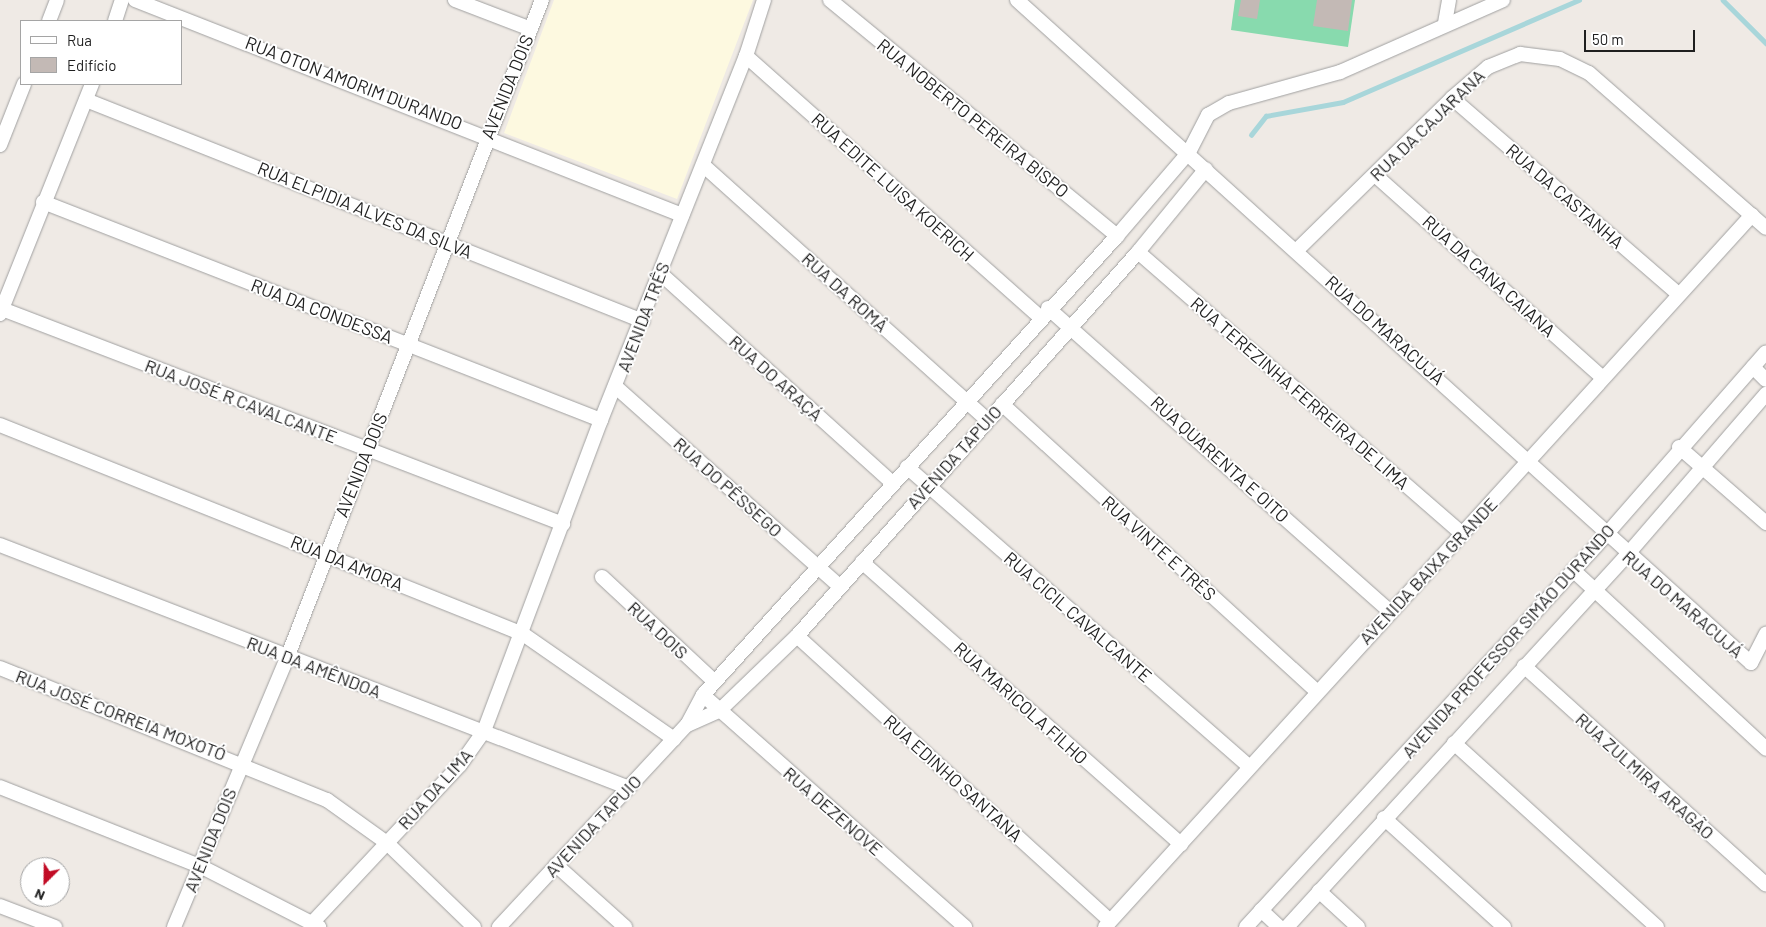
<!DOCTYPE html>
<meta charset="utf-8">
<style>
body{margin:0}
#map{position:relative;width:1766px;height:927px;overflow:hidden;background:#efeae5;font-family:Barlow,sans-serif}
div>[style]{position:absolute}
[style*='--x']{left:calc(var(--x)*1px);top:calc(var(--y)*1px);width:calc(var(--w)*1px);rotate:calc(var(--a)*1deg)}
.education>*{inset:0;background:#fdf9e0}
.pitch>*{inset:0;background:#88daae}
.stream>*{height:4.5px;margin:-2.25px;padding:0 2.25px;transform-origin:2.25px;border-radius:2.25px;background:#a8d6da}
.building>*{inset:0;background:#c3b9b5}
.roads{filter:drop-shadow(0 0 1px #a0a0a0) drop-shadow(0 0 1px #a0a0a0)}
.minor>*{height:14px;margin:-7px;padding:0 7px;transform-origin:7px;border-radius:7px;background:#fff}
span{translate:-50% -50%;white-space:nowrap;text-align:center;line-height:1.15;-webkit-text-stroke:4px #fff;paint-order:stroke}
.street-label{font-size:18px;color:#1f1f1f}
.legend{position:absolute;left:20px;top:20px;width:162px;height:65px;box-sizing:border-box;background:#fff;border:1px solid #a5a5a5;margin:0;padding:6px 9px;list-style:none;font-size:15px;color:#1f1f1f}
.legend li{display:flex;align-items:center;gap:10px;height:25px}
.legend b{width:25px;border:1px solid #a5a5a5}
.north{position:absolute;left:20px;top:857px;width:50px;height:50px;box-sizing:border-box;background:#fff;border:1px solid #a5a5a5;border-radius:50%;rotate:203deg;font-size:14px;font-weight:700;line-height:20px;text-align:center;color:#1f1f1f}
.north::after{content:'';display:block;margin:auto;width:18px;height:22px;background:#c20b25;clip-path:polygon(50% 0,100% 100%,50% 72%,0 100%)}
.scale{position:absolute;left:1584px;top:30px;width:111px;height:22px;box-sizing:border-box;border:2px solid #1f1f1f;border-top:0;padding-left:6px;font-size:15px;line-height:18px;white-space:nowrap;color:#1f1f1f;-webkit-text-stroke:4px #fff;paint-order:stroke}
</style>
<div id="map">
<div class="education">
<i style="clip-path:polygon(554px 0,753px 0,677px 199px,504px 133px)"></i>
</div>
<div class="pitch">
<i style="clip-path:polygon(1235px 0,1355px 0,1348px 47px,1231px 30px)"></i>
</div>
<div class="stream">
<i style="--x:1723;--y:0;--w:61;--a:45"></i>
<i style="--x:1251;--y:135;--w:24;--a:-52"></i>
<i style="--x:1266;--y:116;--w:78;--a:-10.3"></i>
<i style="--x:1343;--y:102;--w:257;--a:-23.4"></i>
</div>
<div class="building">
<i style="clip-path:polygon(1241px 0,1260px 0,1257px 19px,1238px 16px)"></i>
<i style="clip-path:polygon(1317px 0,1352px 0,1348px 31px,1313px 26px)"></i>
</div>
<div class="roads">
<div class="minor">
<i style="--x:135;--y:0;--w:588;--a:21.46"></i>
<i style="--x:455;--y:0;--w:81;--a:20.9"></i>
<i style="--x:830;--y:0;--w:372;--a:39.4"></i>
<i style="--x:1017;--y:0;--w:989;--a:42.09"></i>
<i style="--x:1751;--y:663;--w:33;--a:-63"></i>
<i style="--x:49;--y:21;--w:22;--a:-69"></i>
<i style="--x:115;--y:21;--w:22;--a:-72"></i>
<i style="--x:1445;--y:23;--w:23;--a:-80"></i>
<i style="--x:746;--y:56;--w:393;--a:41.6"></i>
<i style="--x:1452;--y:98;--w:299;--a:40.9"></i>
<i style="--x:86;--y:100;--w:599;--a:21.64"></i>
<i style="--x:0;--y:145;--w:66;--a:-68.5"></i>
<i style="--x:703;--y:165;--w:380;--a:41.9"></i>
<i style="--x:1375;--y:175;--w:305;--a:41.7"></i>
<i style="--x:43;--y:202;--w:599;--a:21.34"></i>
<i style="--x:1297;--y:250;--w:217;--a:-44.4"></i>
<i style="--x:1452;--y:98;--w:48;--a:-40.7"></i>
<i style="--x:1488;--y:67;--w:35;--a:-22"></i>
<i style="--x:1520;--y:54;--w:40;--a:7.1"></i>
<i style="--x:1560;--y:59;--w:32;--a:26"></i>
<i style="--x:1589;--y:73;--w:235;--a:41.2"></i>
<i style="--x:1138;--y:252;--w:430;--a:41"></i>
<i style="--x:660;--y:273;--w:312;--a:42.1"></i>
<i style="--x:1048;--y:308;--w:458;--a:41.6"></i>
<i style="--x:2;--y:309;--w:601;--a:20.97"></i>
<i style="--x:0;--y:314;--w:248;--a:-68.2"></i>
<i style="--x:1753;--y:367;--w:18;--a:45"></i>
<i style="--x:617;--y:388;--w:299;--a:41.7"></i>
<i style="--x:1002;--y:404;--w:427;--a:42.4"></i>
<i style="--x:0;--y:425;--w:563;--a:21.78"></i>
<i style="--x:523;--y:634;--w:184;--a:34.8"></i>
<i style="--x:1679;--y:447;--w:116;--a:41.1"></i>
<i style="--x:907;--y:467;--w:454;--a:41.2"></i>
<i style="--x:0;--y:545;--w:674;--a:21.12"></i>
<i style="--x:862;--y:562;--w:426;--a:41.5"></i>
<i style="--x:1573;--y:570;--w:263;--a:42.8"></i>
<i style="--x:602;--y:577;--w:154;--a:42.9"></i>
<i style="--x:797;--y:636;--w:423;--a:42.3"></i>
<i style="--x:1524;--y:666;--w:326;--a:42.1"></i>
<i style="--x:0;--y:668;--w:353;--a:22"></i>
<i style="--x:327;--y:800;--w:74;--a:35.6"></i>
<i style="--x:387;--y:843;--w:121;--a:44"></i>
<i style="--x:703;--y:695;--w:350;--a:41.5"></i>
<i style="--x:687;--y:725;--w:35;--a:-24"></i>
<i style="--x:719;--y:711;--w:108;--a:-43.9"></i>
<i style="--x:797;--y:636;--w:514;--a:-48.39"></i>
<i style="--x:1138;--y:252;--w:107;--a:-50.7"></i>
<i style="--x:1454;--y:743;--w:274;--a:42.2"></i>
<i style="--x:0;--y:787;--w:215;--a:21.6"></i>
<i style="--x:200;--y:866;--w:134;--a:27.1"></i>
<i style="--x:1384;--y:818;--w:162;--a:42.2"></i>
<i style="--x:556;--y:865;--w:93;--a:41.9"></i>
<i style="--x:1319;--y:891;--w:53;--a:42.7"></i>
<i style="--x:0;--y:906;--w:59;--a:20.9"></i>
<i style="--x:1261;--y:910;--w:25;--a:43"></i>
<i style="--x:313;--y:922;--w:215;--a:-46.9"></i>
<i style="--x:460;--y:765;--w:42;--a:-54.8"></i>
<i style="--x:484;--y:731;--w:332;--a:-69.4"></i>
<i style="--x:601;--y:420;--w:392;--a:-68.3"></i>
<i style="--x:746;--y:56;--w:59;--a:-72.2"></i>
<i style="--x:174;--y:927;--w:292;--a:-67.2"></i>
<i style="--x:287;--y:658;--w:706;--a:-68.82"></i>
<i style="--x:499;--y:927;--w:276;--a:-47.1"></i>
<i style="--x:687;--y:725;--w:34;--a:-62"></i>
<i style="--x:703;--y:695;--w:618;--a:-47.95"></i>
<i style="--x:1117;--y:236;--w:111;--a:-49.4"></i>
<i style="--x:1189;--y:152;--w:42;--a:-62.8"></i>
<i style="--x:1208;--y:115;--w:24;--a:-30"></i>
<i style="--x:1229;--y:103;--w:115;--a:-15.6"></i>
<i style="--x:1340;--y:72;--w:178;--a:-23.8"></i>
<i style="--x:1105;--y:927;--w:962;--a:-47.74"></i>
<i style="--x:1246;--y:927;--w:531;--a:-47.44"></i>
<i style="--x:1605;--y:536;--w:244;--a:-48.8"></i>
<i style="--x:1287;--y:927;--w:504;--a:-47.57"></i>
<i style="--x:1627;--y:555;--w:213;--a:-49.2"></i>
</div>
</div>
<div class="street-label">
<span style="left:354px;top:83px;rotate:21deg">RUA OTON AMORIM DURANDO</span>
<span style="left:507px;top:87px;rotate:-68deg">AVENIDA DOIS</span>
<span style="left:973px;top:118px;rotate:39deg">RUA NOBERTO PEREIRA BISPO</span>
<span style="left:1427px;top:125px;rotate:-44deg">RUA DA CAJARANA</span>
<span style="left:893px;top:187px;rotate:42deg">RUA EDITE LUISA KOERICH</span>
<span style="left:1565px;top:196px;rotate:41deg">RUA DA CASTANHA</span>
<span style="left:365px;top:210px;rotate:22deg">RUA ELPIDIA ALVES DA SILVA</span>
<span style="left:1489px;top:276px;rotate:42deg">RUA DA CANA CAIANA</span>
<span style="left:845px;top:292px;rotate:42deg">RUA DA ROMÂ</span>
<span style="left:322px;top:311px;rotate:21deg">RUA DA CONDESSA</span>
<span style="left:643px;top:317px;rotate:-69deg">AVENIDA TRÊS</span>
<span style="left:1385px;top:330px;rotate:42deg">RUA DO MARACUJÁ</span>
<span style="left:776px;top:378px;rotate:42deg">RUA DO ARAÇÁ</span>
<span style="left:1300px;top:393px;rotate:41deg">RUA TEREZINHA FERREIRA DE LIMA</span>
<span style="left:241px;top:401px;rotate:21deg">RUA JOSÉ R CAVALCANTE</span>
<span style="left:954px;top:457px;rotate:-48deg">AVENIDA TAPUIO</span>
<span style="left:1220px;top:459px;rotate:42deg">RUA QUARENTA E OITO</span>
<span style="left:361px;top:465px;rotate:-68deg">AVENIDA DOIS</span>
<span style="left:728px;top:487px;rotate:42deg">RUA DO PÊSSEGO</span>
<span style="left:1159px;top:548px;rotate:42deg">RUA VINTE E TRÊS</span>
<span style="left:347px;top:563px;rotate:22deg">RUA DA AMORA</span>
<span style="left:1428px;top:571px;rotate:-47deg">AVENIDA BAIXA GRANDE</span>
<span style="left:1683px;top:604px;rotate:41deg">RUA DO MARACUJÁ</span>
<span style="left:1078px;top:617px;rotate:41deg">RUA CICIL CAVALCANTE</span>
<span style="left:658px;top:630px;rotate:43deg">RUA DOIS</span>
<span style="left:1508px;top:641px;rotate:-48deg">AVENIDA PROFESSOR SIMÃO DURANDO</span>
<span style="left:314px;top:667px;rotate:21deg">RUA DA AMÊNDOA</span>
<span style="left:1021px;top:703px;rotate:42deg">RUA MARICOLA FILHO</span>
<span style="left:121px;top:715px;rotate:21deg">RUA JOSÉ CORREIA MOXOTÓ</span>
<span style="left:1645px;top:776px;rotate:42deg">RUA ZULMIRA ARAGÃO</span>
<span style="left:953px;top:778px;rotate:42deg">RUA EDINHO SANTANA</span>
<span style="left:435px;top:789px;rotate:-48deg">RUA DA LIMA</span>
<span style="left:833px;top:811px;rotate:41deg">RUA DEZENOVE</span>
<span style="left:593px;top:826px;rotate:-47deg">AVENIDA TAPUIO</span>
<span style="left:210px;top:840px;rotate:-68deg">AVENIDA DOIS</span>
</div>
<ul class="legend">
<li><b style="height:6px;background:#fff"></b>Rua</li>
<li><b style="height:14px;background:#c3b9b5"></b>Edifício</li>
</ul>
<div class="north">N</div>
<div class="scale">50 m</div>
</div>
